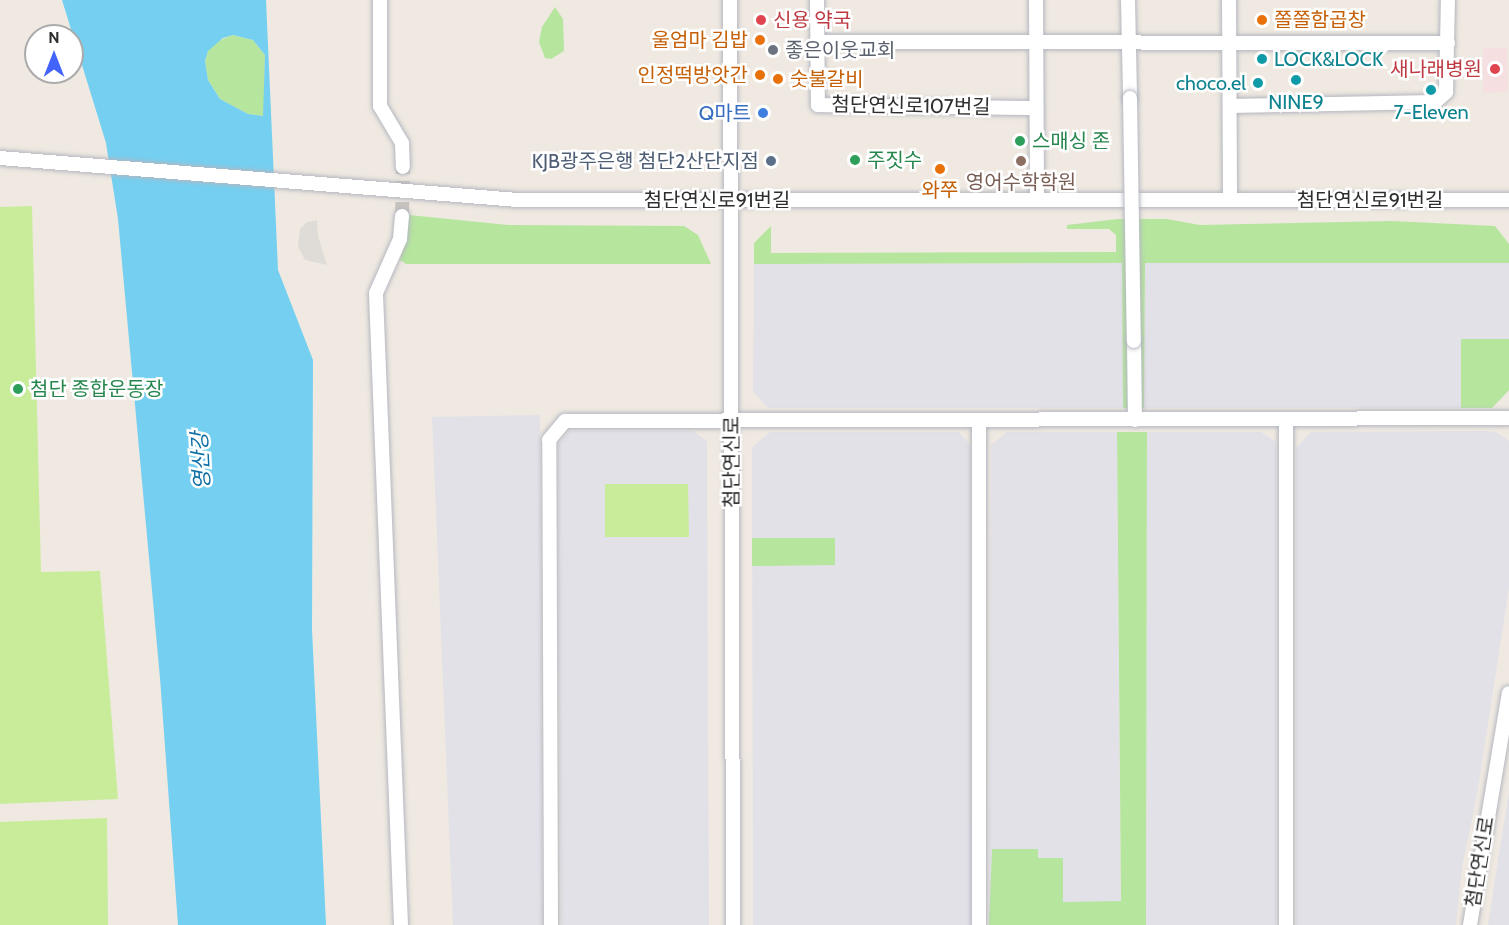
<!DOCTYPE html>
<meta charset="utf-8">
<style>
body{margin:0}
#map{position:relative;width:1509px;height:925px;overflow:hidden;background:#efe9e1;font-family:Cabin,"Noto Sans KR",sans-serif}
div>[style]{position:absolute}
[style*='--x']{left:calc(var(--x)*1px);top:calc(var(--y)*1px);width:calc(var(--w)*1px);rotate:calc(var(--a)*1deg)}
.industrial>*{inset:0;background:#e3e1e8}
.medical>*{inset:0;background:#f5dfe0}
.green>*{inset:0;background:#b6e59e}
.pitch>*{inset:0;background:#c9ec9a}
.plaza>*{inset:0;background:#dfdcd8}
.water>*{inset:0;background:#75cff0}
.minor-tunnel>*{height:14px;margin-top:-7px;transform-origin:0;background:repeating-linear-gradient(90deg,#c8c4bd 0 14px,transparent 0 21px)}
.roads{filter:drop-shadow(0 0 2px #b4b7c1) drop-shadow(0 0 2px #b4b7c1)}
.minor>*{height:14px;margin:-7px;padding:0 7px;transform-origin:7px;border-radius:7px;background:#fff}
.bridges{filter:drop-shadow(0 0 2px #b4b7c1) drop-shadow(0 0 2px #b4b7c1)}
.minor-bridge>*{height:14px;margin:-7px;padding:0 7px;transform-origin:7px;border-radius:7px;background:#fff}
.dots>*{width:16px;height:16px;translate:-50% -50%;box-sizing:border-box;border:3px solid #fff;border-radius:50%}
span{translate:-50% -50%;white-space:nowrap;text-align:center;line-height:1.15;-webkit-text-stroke:5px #fff;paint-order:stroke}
.health-label{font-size:20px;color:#be3a42}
.left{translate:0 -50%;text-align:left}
.right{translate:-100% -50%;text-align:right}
.food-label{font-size:20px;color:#c56008}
.worship-label{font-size:20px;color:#5b616d}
.culture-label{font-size:20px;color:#0d838f}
.street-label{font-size:20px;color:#2e2e2e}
.shop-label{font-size:20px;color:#366cbe}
.leisure-label{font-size:20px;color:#27864d}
.service-label{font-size:20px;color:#4e5e75}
.education-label{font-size:20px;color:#785e54}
.water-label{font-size:21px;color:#0d6fa3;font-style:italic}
.north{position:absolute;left:24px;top:24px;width:60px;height:60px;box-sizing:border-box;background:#fff;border:2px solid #ababab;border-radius:50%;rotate:0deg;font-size:16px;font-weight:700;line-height:24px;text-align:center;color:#2e2e2e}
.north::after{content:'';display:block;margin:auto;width:21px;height:27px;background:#4264fb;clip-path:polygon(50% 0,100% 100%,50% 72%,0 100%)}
</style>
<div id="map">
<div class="industrial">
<i style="clip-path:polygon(1123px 263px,1123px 408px,768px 408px,753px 391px,754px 264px)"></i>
<i style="clip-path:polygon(1145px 263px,1509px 263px,1509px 390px,1492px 408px,1144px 408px)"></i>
<i style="clip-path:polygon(540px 415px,542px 925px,453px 925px,432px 417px)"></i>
<i style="clip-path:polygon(569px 431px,693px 431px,707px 441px,709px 925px,561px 925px,558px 445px)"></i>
<i style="clip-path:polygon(1486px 431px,1496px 432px,1509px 441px,1509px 588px,1478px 789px,1462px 868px,1456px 925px,1296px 925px,1296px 448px,1311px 432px)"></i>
<i style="clip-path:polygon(770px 432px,959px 432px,970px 445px,971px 925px,753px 925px,752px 447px)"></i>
<i style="clip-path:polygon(1007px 432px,1117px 432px,1121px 925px,989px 925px,991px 445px)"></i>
<i style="clip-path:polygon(1147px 432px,1261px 432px,1276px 442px,1276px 925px,1146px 925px)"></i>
<i style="clip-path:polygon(1509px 792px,1509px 925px,1488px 925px,1496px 873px)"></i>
</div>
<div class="medical">
<i style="clip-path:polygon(1483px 48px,1507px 48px,1508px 92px,1483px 93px)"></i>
</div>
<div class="green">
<i style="clip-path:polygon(555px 7px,563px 19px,564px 51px,551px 59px,545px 58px,539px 42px,542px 27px)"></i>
<i style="clip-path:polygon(232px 35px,253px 40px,265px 55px,264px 116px,248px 114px,220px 99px,208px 80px,205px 61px,208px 51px,214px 43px)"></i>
<i style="clip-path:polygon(409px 215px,508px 225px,684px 226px,698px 235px,711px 264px,406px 264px,400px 260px)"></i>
<i style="clip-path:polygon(1118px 219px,1167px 219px,1200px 225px,1392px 221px,1495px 226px,1509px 244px,1509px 263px,1145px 263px,1144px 408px,1123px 408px,1122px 263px,754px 264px,754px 243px,771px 226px,771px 253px,1116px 252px,1116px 235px,1109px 229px,1067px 229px,1067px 225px)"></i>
<i style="clip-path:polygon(1461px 339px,1509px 339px,1509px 390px,1492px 408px,1461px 408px)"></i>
<i style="clip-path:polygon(1117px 432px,1147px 432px,1146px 925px,989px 925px,992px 849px,1038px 849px,1038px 858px,1063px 858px,1063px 902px,1121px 901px)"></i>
<i style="clip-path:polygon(752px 538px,835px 538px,835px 565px,752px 566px)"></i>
</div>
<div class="pitch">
<i style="clip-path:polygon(32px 206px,41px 572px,100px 571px,118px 799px,0 804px,0 207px)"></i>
<i style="clip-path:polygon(605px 484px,688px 484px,689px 537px,605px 537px)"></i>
<i style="clip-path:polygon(107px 818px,108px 925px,0 925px,0 822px)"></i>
</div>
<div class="plaza">
<i style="clip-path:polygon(317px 220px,318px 236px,327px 265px,305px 260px,298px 247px,300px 229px,307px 222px)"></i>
</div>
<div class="water">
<i style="clip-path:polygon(evenodd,62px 0,266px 0,278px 270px,313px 360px,312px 629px,326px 925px,178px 925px,160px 678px,118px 219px,106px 143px,62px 0,233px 35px,253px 40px,265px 55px,263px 116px,248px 114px,220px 99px,208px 80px,205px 61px,208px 51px,223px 38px,233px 35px)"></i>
</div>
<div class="minor-tunnel">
<i style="--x:402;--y:216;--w:49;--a:-88.8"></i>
</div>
<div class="roads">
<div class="minor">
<i style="--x:380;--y:0;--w:106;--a:90"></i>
<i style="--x:380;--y:106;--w:43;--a:59.3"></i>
<i style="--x:402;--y:143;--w:24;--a:88"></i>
<i style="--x:730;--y:0;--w:925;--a:89.81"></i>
<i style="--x:817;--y:0;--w:105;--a:89.5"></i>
<i style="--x:818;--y:105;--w:218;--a:0.8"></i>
<i style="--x:1036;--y:0;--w:200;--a:89.7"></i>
<i style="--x:1128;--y:0;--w:98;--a:88.8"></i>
<i style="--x:1229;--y:0;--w:200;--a:89.7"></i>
<i style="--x:817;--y:42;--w:631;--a:0.09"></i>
<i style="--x:1230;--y:106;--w:205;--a:-1.1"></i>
<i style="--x:1435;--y:102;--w:15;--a:-42"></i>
<i style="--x:1446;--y:92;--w:92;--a:-88.8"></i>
<i style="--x:0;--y:158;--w:520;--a:4.64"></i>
<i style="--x:518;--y:200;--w:991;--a:0"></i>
<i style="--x:1134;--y:341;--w:79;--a:89.3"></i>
<i style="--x:979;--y:421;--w:504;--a:90"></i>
<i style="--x:401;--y:925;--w:632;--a:-92.27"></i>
<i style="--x:376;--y:293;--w:59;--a:-66"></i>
<i style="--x:400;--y:239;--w:23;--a:-85"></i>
<i style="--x:551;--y:925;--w:485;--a:-90.2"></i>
<i style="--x:549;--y:440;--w:25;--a:-50"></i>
<i style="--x:565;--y:421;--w:944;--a:-0.18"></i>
<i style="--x:1286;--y:925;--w:506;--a:-90"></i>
<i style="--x:1470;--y:925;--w:235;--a:-80.5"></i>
</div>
</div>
<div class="bridges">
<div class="minor-bridge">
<i style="--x:1130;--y:98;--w:243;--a:89.1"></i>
</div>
</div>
<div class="dots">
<i style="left:761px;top:20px;background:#e0444e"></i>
<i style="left:1262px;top:20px;background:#e8710a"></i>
<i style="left:760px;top:40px;background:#e8710a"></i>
<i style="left:773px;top:50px;background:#6b7280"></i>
<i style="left:1262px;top:59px;background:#0f9aa8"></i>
<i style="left:1495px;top:69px;background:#e0444e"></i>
<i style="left:760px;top:75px;background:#e8710a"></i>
<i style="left:778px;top:79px;background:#e8710a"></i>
<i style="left:1296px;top:80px;background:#0f9aa8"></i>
<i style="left:1258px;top:83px;background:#0f9aa8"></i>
<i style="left:1431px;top:90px;background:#0f9aa8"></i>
<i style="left:763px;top:113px;background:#3f7fe0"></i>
<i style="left:1020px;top:141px;background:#2e9e5b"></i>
<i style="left:855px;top:160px;background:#2e9e5b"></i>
<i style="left:771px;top:161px;background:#5c6f8a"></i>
<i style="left:1021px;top:161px;background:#8d6e63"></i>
<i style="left:940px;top:169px;background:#e8710a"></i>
<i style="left:18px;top:389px;background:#2e9e5b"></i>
</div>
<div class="health-label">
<span class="left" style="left:773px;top:20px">신용 약국</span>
<span class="right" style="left:1482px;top:69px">새나래병원</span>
</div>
<div class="food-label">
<span class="left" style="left:1274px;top:20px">쫄쫄함곱창</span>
<span class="right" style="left:748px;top:40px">울엄마 김밥</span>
<span class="right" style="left:748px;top:75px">인정떡방앗간</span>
<span class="left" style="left:790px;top:79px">숫불갈비</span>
<span style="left:940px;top:190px">와쭈</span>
</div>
<div class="worship-label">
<span class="left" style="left:785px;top:50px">좋은이웃교회</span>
</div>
<div class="culture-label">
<span class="left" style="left:1274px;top:59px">LOCK&amp;LOCK</span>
<span class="right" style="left:1246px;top:83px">choco.el</span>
<span style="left:1296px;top:102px">NINE9</span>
<span style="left:1431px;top:112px">7-Eleven</span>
</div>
<div class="street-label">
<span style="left:911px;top:106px;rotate:1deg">첨단연신로107번길</span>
<span style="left:717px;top:200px">첨단연신로91번길</span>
<span style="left:1370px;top:200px">첨단연신로91번길</span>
<span style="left:732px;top:462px;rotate:-90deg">첨단연신로</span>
<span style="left:1480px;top:862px;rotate:-81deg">첨단연신로</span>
</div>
<div class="shop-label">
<span class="right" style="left:751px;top:113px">Q마트</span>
</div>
<div class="leisure-label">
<span class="left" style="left:1032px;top:141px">스매싱 존</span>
<span class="left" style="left:867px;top:160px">주짓수</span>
<span class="left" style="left:30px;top:389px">첨단 종합운동장</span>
</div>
<div class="service-label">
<span class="right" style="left:759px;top:161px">KJB광주은행 첨단2산단지점</span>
</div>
<div class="education-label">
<span style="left:1021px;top:182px">영어수학학원</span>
</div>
<div class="water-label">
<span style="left:201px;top:461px;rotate:-93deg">영산강</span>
</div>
<div class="north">N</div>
</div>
